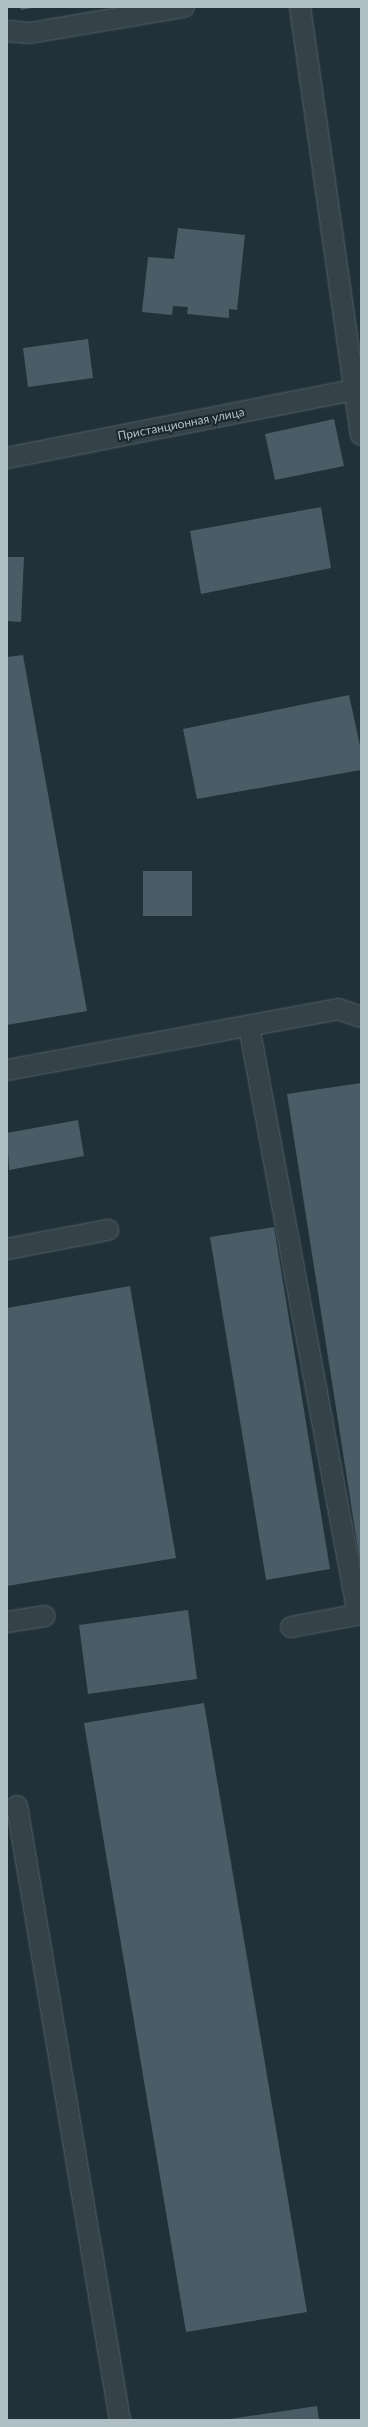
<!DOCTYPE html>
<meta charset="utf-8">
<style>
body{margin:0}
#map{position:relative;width:368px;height:2427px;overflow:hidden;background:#213139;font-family:Lato,sans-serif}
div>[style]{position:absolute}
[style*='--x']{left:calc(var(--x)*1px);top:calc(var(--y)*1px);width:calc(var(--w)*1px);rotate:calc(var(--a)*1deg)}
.building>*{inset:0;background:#4a5c65}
.roads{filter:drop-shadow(0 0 1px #536067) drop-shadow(0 0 1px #536067)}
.service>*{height:20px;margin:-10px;padding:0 10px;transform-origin:10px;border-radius:10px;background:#354349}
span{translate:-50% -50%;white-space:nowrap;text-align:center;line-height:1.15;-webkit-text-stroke:4px #1a272e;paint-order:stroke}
.street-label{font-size:12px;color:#b0bec5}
.frame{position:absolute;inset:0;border:8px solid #b0bec5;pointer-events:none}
</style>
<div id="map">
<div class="building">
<i style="clip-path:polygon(20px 7px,32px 7px,32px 8px,21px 10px)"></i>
<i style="clip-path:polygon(178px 228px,245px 235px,237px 310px,229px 309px,229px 318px,187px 314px,188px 307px,173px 306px,172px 315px,142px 312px,148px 257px,174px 259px)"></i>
<i style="clip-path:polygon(88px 339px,93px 378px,28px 387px,23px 348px)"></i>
<i style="clip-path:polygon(334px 419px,344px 466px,275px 480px,265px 434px)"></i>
<i style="clip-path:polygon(321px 507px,331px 568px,201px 594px,190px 531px)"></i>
<i style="clip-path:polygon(7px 557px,24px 557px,21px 622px,7px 621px)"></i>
<i style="clip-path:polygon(23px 655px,87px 1011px,7px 1025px,7px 657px)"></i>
<i style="clip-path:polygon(349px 695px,361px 750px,361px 770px,197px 799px,183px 729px)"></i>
<i style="clip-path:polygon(143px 871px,192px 871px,192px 916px,143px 916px)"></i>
<i style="clip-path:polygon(361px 1083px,361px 1561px,360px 1562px,287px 1094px)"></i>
<i style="clip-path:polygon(78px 1120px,84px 1156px,9px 1170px,7px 1133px)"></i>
<i style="clip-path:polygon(274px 1227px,330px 1569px,266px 1580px,210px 1237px)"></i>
<i style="clip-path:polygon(130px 1286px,176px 1558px,7px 1586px,7px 1308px)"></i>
<i style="clip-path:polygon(188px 1610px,197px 1679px,88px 1694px,79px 1625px)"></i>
<i style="clip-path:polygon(204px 1703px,307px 2312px,186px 2332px,84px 1723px)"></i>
<i style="clip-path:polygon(317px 2406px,319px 2420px,231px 2420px,230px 2419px)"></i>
</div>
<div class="roads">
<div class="service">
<i style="--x:300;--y:7;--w:432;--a:81.9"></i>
<i style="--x:7;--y:31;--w:23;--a:5"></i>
<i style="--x:30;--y:33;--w:156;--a:-9.6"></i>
<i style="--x:7;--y:458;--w:354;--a:-11.1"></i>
<i style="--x:249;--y:1026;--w:598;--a:79.5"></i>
<i style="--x:7;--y:1070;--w:337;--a:-10.4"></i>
<i style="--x:338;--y:1009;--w:24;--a:19"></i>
<i style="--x:7;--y:1249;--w:103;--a:-10.7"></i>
<i style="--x:7;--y:1622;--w:38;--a:-9"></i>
<i style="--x:291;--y:1627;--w:71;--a:-10.5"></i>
<i style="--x:17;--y:1806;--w:623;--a:80.48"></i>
</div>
</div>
<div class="street-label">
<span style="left:181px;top:424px;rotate:-11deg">Пристанционная улица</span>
</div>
<div class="frame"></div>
</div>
